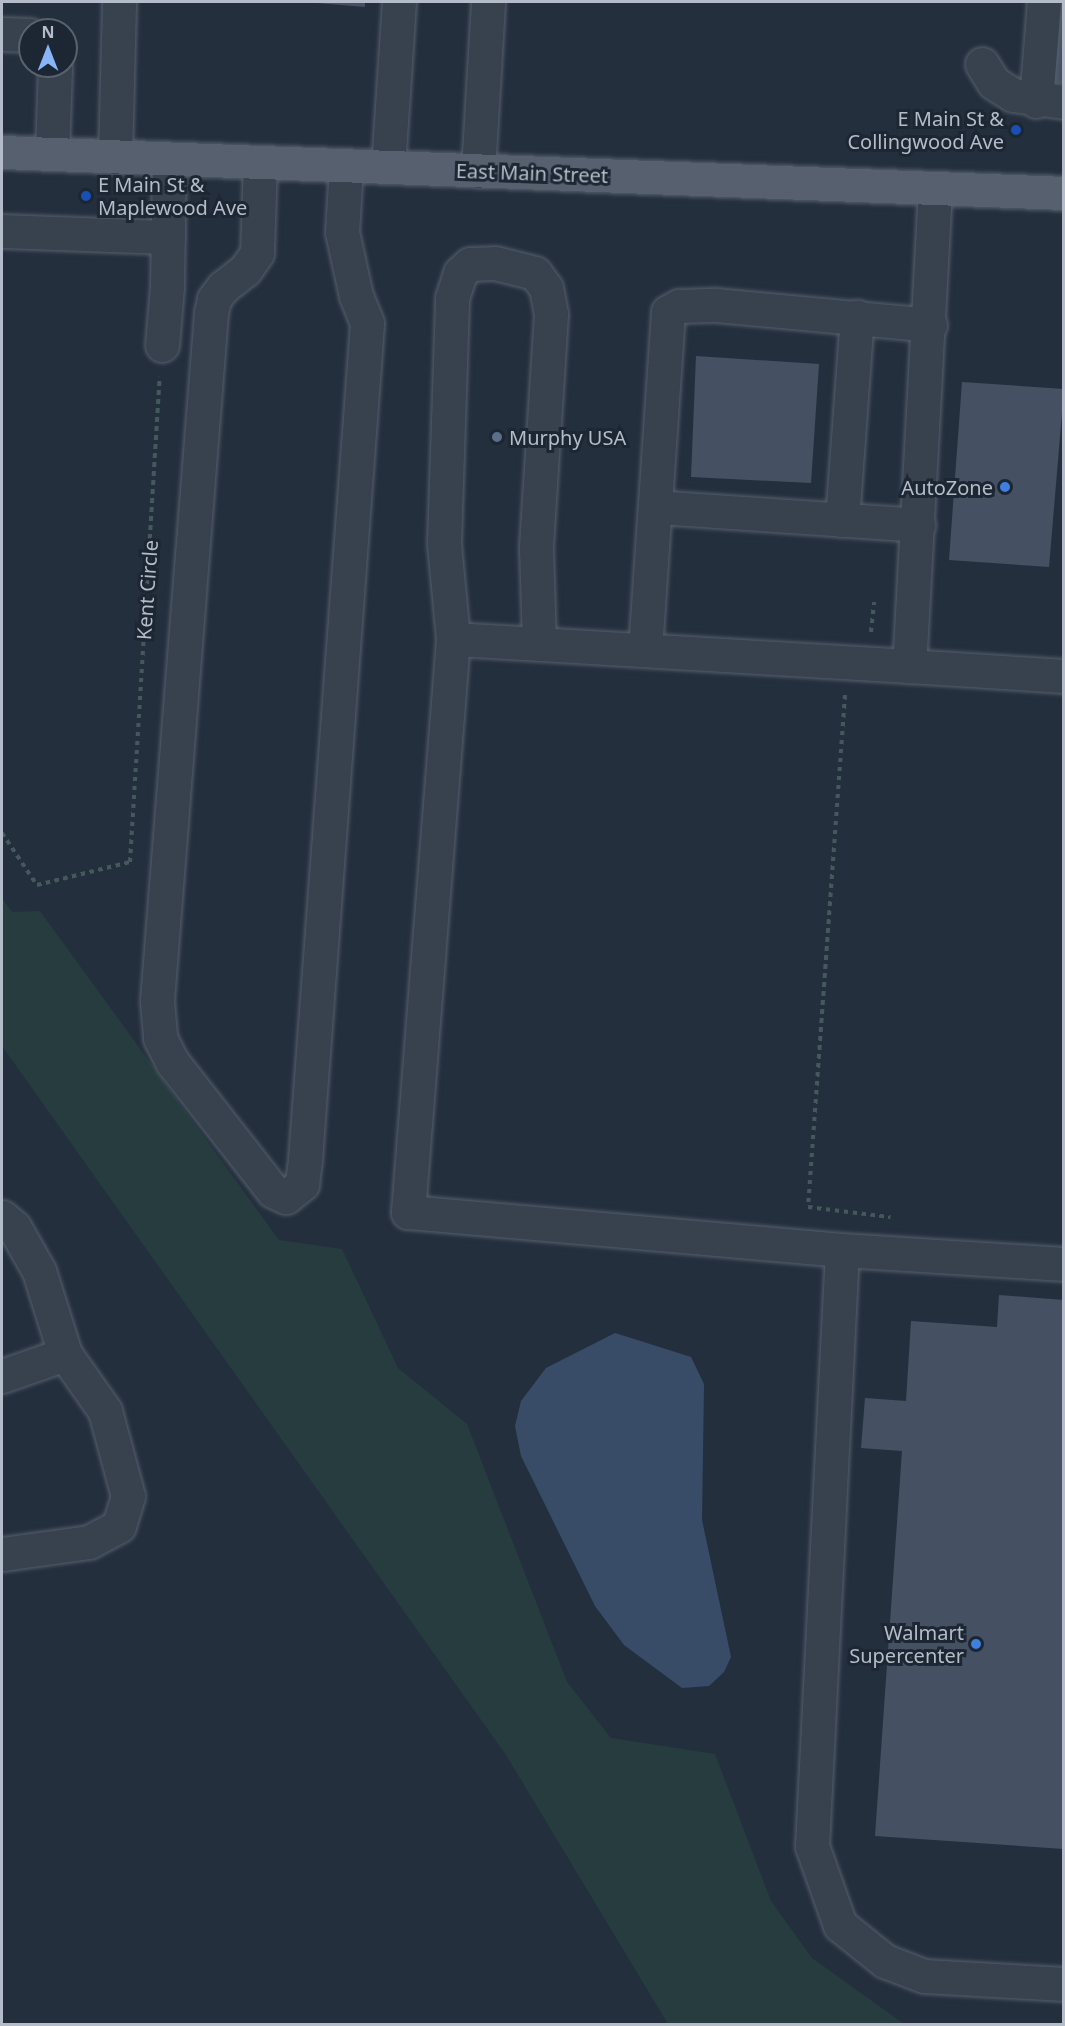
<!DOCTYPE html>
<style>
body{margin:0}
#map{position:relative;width:1065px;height:2026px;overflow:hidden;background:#242f3e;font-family:"Noto Sans",sans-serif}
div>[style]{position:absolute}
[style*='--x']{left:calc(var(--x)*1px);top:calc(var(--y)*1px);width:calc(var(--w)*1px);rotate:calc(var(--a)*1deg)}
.green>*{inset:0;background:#263c3f}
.water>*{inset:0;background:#394c67}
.building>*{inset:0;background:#455162}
.path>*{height:4px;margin-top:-2px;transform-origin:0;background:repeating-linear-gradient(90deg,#44595c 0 4.5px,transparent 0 9px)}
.roads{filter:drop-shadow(0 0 2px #565f6c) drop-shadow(0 0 2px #565f6c)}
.minor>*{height:33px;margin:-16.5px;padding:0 16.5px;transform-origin:16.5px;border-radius:16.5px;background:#38414e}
.major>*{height:33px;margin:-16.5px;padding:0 16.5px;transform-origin:16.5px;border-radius:16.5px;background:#56606e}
.dots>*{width:16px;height:16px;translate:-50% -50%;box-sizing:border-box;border:3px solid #1d2633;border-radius:50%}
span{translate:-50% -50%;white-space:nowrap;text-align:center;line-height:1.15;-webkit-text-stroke:6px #1d2633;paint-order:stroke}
.poi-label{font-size:20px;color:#b4bcc9}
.right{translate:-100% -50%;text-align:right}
.left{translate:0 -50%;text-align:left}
.street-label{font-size:20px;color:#b4bcc9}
.frame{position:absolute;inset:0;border:3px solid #b4bcc9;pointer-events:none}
.north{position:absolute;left:18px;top:18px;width:60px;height:60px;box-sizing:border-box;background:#1d2633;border:2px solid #59626f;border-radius:50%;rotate:0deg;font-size:16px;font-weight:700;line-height:24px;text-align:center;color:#b4bcc9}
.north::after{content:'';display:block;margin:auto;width:21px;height:27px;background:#8ab4f8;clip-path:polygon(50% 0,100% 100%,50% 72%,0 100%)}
</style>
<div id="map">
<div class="green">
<i style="clip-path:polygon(2px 898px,12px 912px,40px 911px,279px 1240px,342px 1249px,398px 1368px,467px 1424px,567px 1682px,611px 1738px,715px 1754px,771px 1901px,812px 1958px,904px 2024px,668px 2024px,506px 1755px,2px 1046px)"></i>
</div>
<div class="water">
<i style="clip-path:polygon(615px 1333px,691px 1357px,704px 1384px,702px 1520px,731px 1657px,724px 1672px,709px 1686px,682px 1688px,624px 1645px,595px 1606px,521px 1456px,515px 1426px,521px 1401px,546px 1368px)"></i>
</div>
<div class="building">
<i style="clip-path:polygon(305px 2px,365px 2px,365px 7px)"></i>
<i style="clip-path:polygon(1056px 4px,1064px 4px,1064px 84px,1051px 83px)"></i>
<i style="clip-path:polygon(696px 356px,819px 364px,811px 483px,691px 477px)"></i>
<i style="clip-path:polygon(962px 382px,1064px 389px,1049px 567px,949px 560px)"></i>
<i style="clip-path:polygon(999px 1295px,1064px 1300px,1064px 1849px,875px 1836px,902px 1451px,861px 1448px,865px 1398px,906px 1401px,911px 1321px,997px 1327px)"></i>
</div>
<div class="path">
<i style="--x:871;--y:632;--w:30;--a:-84"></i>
<i style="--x:845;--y:695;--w:513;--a:94.13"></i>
<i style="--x:808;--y:1207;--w:83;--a:7"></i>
<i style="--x:2;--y:833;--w:63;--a:56.1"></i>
<i style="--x:37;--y:885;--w:96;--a:-13.9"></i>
<i style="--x:130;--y:862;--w:486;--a:-86.5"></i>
</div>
<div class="roads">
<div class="minor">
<i style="--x:2;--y:34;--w:28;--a:2"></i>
<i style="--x:982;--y:64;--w:22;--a:58"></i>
<i style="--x:994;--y:83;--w:22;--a:32"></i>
<i style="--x:1013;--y:95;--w:51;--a:7.8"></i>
<i style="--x:1036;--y:101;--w:99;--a:-85.4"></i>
<i style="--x:52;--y:154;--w:88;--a:-88"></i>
<i style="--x:115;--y:157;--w:155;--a:-88.5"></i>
<i style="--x:260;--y:162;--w:91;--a:91.9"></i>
<i style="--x:257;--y:253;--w:21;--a:125"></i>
<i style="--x:245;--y:270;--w:28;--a:142"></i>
<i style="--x:223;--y:287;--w:15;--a:127"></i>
<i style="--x:214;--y:299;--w:14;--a:102"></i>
<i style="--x:211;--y:313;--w:690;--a:94.49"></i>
<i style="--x:157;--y:1001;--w:37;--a:85"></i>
<i style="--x:160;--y:1038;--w:28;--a:63"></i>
<i style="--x:173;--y:1063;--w:162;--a:52"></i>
<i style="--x:273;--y:1191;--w:14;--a:25"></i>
<i style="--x:286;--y:1197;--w:21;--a:-39"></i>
<i style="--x:302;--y:1184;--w:24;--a:-83"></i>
<i style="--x:305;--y:1160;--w:839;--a:-85.76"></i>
<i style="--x:367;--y:323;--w:29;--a:-112"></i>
<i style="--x:356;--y:296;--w:66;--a:-102.3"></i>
<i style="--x:342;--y:232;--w:66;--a:-86.5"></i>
<i style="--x:388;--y:167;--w:165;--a:-86.2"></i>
<i style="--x:478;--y:171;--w:169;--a:-86.6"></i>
<i style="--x:935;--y:189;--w:478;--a:93.1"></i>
<i style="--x:909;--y:666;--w:457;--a:-176.6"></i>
<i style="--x:453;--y:639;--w:575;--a:94.49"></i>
<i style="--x:408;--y:1212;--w:436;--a:5"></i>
<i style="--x:842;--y:1250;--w:597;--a:92.88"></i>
<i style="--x:812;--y:1846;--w:84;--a:70.5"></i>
<i style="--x:840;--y:1925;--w:58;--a:38.7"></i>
<i style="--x:885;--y:1961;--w:42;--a:21"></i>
<i style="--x:924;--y:1976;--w:140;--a:3.3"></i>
<i style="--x:2;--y:231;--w:166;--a:2.1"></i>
<i style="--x:162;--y:345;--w:58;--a:-85.1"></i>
<i style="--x:167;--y:287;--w:128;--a:-89.1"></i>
<i style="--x:656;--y:507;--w:263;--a:3.9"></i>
<i style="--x:842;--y:520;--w:204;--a:-85.8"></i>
<i style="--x:453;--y:639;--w:96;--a:-95.4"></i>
<i style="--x:444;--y:543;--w:245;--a:-88.1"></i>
<i style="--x:452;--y:298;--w:26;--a:-72"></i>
<i style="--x:460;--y:273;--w:13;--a:-42"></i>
<i style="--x:470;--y:264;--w:25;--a:-2"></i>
<i style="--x:495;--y:263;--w:41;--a:14"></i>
<i style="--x:535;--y:273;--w:19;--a:54"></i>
<i style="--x:546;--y:288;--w:26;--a:79"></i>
<i style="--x:551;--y:314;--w:234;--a:93.7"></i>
<i style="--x:536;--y:548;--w:96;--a:88.2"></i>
<i style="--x:645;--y:650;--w:339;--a:-86.1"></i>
<i style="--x:668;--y:312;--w:13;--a:-29"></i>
<i style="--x:679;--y:306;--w:37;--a:-2"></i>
<i style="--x:716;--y:305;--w:215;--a:5.3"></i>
<i style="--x:909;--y:666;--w:155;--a:3.7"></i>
<i style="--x:2;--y:1217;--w:16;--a:40"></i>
<i style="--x:14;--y:1227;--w:51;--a:60.4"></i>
<i style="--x:39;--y:1271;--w:87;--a:72.6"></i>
<i style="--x:65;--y:1354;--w:70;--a:54.9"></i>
<i style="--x:105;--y:1411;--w:88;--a:74.9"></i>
<i style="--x:128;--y:1496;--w:31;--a:107"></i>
<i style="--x:119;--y:1526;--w:34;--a:152"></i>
<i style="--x:89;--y:1542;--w:88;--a:172.1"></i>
<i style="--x:842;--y:1250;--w:222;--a:3.6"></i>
<i style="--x:2;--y:1376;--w:67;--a:-19.2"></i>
</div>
<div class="major">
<i style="--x:2;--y:152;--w:1063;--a:2.21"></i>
</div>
</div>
<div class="dots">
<i style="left:1016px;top:130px;background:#1a4fb4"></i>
<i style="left:86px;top:196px;background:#1a4fb4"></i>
<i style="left:497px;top:437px;background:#5c6f8a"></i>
<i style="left:1005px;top:487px;background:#3f7fe0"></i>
<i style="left:976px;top:1644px;background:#3f7fe0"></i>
</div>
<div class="poi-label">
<span class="right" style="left:1004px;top:130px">E Main St &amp;<br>Collingwood Ave</span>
<span class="left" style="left:98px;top:196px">E Main St &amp;<br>Maplewood Ave</span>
<span class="left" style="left:509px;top:437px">Murphy USA</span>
<span class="right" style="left:993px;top:487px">AutoZone</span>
<span class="right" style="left:964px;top:1644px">Walmart<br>Supercenter</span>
</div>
<div class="street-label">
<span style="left:532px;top:173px;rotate:2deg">East Main Street</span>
<span style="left:147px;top:590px;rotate:-86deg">Kent Circle</span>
</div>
<div class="frame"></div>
<div class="north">N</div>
</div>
